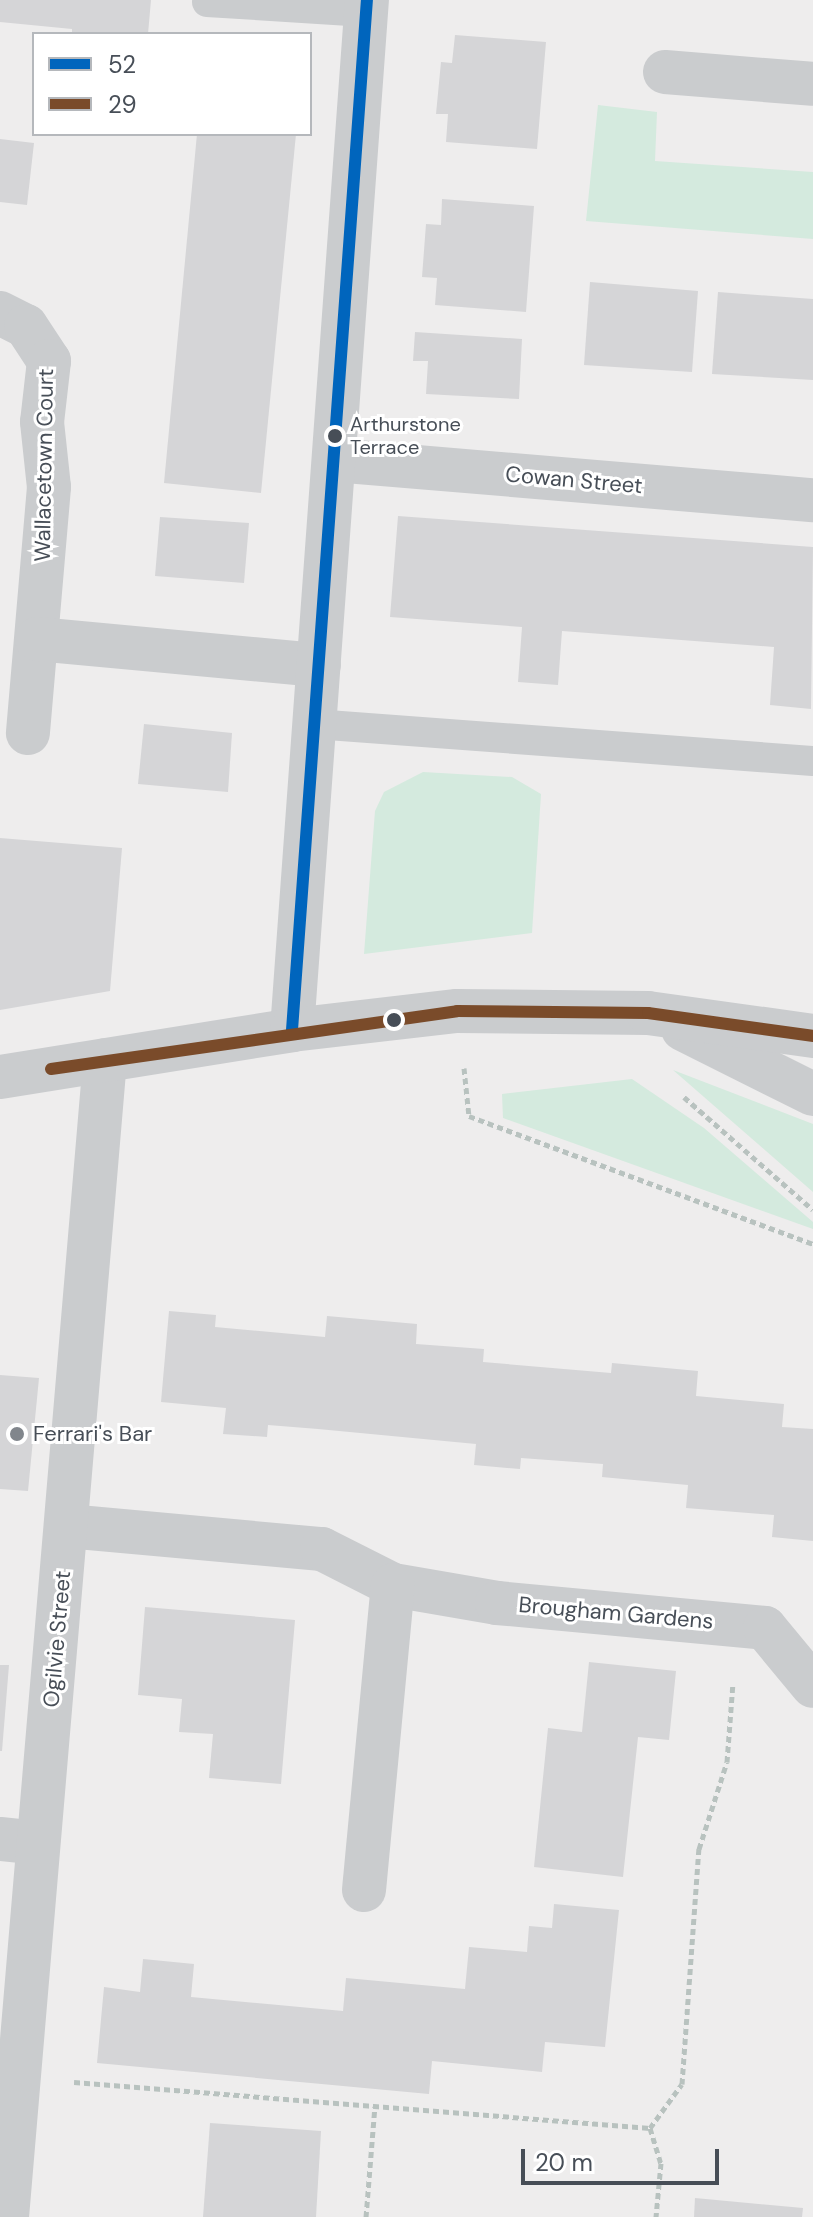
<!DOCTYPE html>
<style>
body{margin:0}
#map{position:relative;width:813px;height:2217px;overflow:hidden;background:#eeeded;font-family:"DM Sans",sans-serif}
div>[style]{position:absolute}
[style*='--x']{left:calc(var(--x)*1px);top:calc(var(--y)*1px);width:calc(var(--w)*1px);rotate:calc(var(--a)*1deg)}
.green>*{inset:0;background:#d4eade}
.building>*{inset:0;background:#d5d5d7}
.path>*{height:5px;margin-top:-2.5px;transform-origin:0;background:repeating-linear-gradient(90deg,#b8c2bf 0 6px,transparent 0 10px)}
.service>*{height:30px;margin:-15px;padding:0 15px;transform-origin:15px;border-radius:15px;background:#caccce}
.minor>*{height:44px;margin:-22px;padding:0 22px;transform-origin:22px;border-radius:22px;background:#caccce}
.tertiary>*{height:44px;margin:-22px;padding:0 22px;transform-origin:22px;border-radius:22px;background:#caccce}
.bus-1>*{height:12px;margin:-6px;padding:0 6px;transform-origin:6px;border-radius:6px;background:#0065bd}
.bus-2>*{height:12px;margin:-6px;padding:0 6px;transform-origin:6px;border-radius:6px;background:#7a4b2a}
.dots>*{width:22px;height:22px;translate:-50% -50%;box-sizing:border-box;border:4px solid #fff;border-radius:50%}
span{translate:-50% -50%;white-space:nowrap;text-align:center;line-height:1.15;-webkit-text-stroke:6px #fff;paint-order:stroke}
.bus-label{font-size:20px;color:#474e57}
.left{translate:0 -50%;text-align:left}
.street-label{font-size:22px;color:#474e57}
.poi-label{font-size:22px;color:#474e57}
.legend{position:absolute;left:32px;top:32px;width:280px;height:104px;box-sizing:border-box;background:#fff;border:2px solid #b5b8bc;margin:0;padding:10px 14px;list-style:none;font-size:24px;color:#474e57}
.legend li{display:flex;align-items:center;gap:16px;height:40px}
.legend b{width:40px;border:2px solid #b5b8bc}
.scale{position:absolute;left:521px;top:2149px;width:198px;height:36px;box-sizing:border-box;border:4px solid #474e57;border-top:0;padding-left:10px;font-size:24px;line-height:28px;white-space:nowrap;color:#474e57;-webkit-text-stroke:6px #fff;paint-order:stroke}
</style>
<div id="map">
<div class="green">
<i style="clip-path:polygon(598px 105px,657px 112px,655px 161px,813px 172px,813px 239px,586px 221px)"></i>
<i style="clip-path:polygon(423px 772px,512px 777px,541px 794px,532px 933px,364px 954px,375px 811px,384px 792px)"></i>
<i style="clip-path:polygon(673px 1070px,813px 1124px,813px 1192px)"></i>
<i style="clip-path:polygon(632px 1079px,704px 1128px,813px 1222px,813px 1229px,503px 1118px,502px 1094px)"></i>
</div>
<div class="building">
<i style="clip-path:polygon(0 0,151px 0,148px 34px,72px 34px,72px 29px,0 22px)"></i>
<i style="clip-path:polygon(455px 35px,546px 42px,537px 149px,446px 142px,448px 114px,436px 114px,441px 62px,452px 63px)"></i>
<i style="clip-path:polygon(197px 134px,296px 134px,261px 493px,164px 483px)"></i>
<i style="clip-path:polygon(0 139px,34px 143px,27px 205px,0 202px)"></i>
<i style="clip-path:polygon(442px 199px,534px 206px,526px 312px,435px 305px,437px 278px,422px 277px,426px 224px,441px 225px)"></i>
<i style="clip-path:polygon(590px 282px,698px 291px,692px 372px,584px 365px)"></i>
<i style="clip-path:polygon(718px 292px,813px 299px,813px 380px,712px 374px)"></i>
<i style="clip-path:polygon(415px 332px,522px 339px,519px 399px,426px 394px,428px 361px,413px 361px)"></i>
<i style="clip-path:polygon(398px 516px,813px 547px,811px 709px,770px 705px,774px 647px,562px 631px,558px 685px,518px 682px,522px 627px,390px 617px)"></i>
<i style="clip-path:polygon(160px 517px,249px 523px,244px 583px,155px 576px)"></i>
<i style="clip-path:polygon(144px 724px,232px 733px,228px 792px,138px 784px)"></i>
<i style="clip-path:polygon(0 838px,122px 848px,110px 991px,0 1010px)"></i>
<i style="clip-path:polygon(169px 1311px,216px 1315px,215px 1327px,325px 1337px,327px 1316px,417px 1324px,416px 1344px,484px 1349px,483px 1362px,611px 1373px,612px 1363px,698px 1371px,696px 1396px,784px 1404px,782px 1427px,813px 1429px,813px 1541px,772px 1537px,774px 1515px,686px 1508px,688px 1485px,602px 1477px,603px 1464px,521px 1458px,520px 1469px,474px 1465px,476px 1444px,318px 1429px,268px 1425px,267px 1437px,223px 1434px,226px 1408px,161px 1402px)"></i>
<i style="clip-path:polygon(0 1375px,39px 1378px,28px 1491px,0 1489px)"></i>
<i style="clip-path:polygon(145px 1607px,295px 1620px,281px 1784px,209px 1778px,213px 1734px,179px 1732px,182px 1699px,138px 1695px)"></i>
<i style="clip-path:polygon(589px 1662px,676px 1671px,669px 1740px,638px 1737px,623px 1877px,534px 1867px,548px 1728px,582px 1732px)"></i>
<i style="clip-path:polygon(0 1665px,9px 1665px,2px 1751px,0 1751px)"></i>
<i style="clip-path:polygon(554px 1904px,619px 1910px,605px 2047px,545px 2042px,542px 2072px,432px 2061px,429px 2094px,97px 2063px,104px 1987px,140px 1992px,143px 1959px,194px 1964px,191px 1997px,343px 2011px,346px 1978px,465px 1989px,469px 1947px,527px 1952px,529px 1926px,552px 1928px)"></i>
<i style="clip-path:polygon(210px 2123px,321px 2131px,316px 2217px,203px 2217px)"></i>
<i style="clip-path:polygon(695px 2198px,803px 2208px,802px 2217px,694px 2217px)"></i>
</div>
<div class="path">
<i style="--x:464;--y:1068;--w:48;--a:84.1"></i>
<i style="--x:469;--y:1116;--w:367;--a:20.4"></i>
<i style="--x:684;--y:1097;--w:171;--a:41.2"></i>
<i style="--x:74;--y:2082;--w:578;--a:4.57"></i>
<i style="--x:650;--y:2128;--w:54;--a:-54"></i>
<i style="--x:682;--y:2084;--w:236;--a:-85.9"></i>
<i style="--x:699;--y:1849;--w:91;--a:-72.2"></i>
<i style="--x:727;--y:1762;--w:79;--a:-85.7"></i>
<i style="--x:650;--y:2128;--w:37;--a:73"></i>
<i style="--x:661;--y:2163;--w:54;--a:95.3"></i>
<i style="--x:366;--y:2217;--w:111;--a:-85.4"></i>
</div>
<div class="service">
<i style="--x:207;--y:2;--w:159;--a:3.6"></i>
<i style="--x:314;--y:724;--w:500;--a:4.24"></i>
</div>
<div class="minor">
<i style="--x:665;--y:72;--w:148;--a:4.6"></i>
<i style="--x:0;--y:313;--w:29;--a:27"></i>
<i style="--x:26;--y:326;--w:42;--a:56.7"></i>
<i style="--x:49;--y:361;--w:61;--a:96.5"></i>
<i style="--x:42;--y:422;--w:65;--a:83.9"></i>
<i style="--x:49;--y:487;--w:247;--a:94.9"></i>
<i style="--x:334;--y:460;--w:481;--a:4.8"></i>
<i style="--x:37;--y:639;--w:283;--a:5.3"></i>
<i style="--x:292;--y:1030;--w:1033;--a:-85.84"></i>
<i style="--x:67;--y:1526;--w:256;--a:5.2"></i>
<i style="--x:322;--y:1549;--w:80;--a:26.9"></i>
<i style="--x:393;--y:1585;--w:106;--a:9.8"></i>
<i style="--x:497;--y:1603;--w:269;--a:5.3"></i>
<i style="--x:765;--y:1628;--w:75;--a:50.4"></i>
<i style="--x:0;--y:1839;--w:38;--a:6"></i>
<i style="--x:364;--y:1890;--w:306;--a:-84.6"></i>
<i style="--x:7;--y:2217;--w:1161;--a:-85.16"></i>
</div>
<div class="tertiary">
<i style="--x:683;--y:1029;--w:145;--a:26.6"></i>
<i style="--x:0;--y:1077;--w:296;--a:-9.1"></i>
<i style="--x:292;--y:1030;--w:166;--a:-6.6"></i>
<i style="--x:457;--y:1011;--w:191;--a:0.6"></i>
<i style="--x:648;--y:1013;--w:167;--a:7.9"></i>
</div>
<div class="bus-1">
<i style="--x:292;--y:1030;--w:1033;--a:-85.84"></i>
</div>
<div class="bus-2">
<i style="--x:51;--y:1069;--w:410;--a:-8.1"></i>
<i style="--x:457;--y:1011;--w:191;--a:0.6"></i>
<i style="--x:648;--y:1013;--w:167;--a:7.9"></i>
</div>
<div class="dots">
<i style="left:335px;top:436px;background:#474e57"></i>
<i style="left:394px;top:1020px;background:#474e57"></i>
<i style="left:17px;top:1434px;background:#81868c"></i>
</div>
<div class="bus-label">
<span class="left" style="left:350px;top:436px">Arthurstone<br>Terrace</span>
</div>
<div class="street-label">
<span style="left:44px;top:465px;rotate:-89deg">Wallacetown Court</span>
<span style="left:574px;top:480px;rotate:5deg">Cowan Street</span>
<span style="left:616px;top:1613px;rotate:5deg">Brougham Gardens</span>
<span style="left:57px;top:1639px;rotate:-85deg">Ogilvie Street</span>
</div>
<div class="poi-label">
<span class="left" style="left:33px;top:1434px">Ferrari's Bar</span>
</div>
<ul class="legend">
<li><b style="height:10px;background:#0065bd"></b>52</li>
<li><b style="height:10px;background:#7a4b2a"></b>29</li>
</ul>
<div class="scale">20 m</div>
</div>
